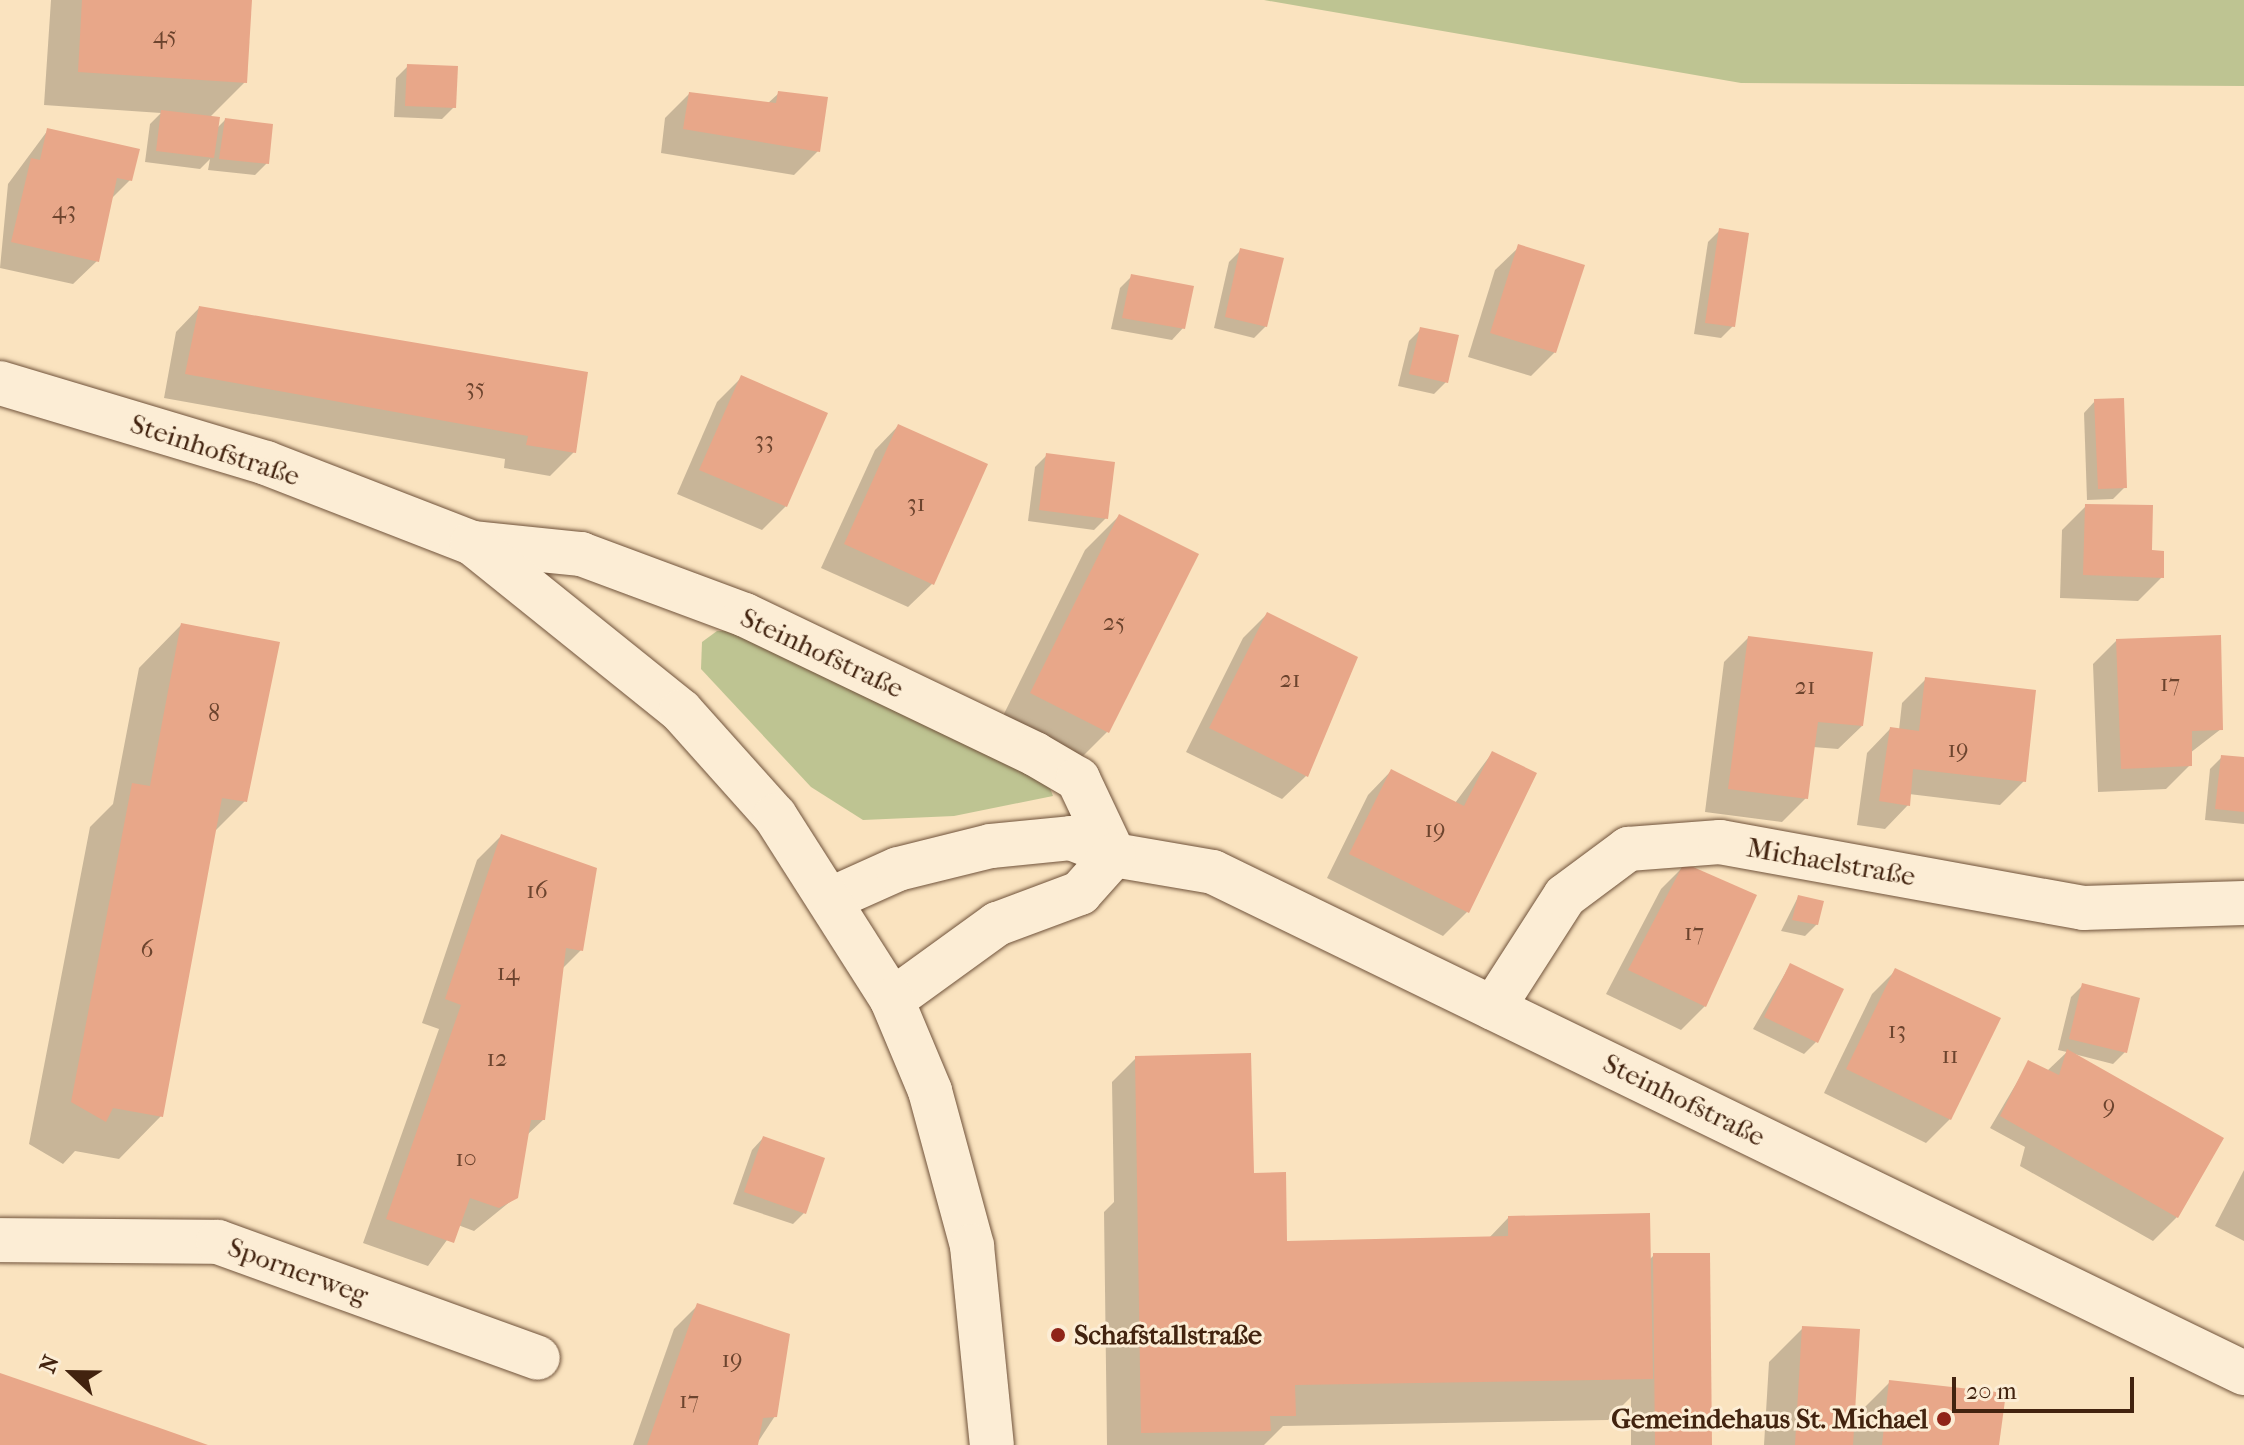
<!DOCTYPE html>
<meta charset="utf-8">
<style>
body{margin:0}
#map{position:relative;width:2244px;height:1445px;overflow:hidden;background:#fae3bf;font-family:"IM FELL French Canon",serif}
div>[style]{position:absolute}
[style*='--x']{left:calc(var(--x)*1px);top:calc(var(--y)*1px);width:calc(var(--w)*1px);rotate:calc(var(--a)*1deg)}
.green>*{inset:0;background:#bec492}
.shadow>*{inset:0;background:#0003}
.building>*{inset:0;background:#e8a789}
.roads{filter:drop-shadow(0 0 2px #70533b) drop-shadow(0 0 2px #70533b)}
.minor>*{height:44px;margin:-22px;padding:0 22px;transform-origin:22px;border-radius:22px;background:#fcedd5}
.tertiary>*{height:44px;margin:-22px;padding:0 22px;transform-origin:22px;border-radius:22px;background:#fcedd5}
.dots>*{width:22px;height:22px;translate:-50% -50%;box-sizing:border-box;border:4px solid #fcedd5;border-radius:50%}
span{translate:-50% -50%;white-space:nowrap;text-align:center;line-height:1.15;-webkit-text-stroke:6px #fcedd5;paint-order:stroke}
.number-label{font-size:24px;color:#6c442e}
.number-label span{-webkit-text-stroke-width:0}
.street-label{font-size:28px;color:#42230f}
.poi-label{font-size:28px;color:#42230f;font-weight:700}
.left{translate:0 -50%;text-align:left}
.right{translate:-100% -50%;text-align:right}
.north{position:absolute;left:32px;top:1333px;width:80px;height:80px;-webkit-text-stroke:6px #fcedd5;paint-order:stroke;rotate:292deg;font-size:22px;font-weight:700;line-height:32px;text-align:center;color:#42230f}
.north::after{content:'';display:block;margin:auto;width:28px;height:36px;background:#42230f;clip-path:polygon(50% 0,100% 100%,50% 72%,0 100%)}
.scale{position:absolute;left:1952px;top:1377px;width:182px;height:36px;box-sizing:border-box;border:4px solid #42230f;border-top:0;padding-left:10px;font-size:24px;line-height:28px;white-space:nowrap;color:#42230f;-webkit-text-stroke:6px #fcedd5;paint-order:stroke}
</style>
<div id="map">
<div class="green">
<i style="clip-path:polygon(1264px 0,2244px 0,2244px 86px,1741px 83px)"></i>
<i style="clip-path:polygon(717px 631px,731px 631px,1048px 783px,1053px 796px,954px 816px,863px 820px,811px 787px,701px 669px,702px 642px)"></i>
</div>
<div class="shadow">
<i style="clip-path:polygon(51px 0,250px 0,245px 82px,209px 118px,216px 129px,225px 120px,267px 163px,255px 175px,208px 170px,210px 159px,200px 169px,145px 162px,150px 124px,161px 113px,44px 105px)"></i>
<i style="clip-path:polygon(408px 66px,454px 107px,442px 119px,394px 117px,396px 78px)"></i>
<i style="clip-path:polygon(779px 93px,818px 151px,794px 175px,661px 153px,665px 118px,689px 94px,767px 104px)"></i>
<i style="clip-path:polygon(48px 130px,130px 180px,110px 200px,97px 261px,73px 284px,0 268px,8px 184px)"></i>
<i style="clip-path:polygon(1720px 230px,1733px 326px,1721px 338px,1694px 334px,1708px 242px)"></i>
<i style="clip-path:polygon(1519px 247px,1555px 352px,1531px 376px,1468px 357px,1495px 270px)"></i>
<i style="clip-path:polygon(1241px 250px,1266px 326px,1254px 338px,1214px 328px,1229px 262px)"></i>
<i style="clip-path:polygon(1131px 277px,1183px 328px,1172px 340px,1111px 329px,1120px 288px)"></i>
<i style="clip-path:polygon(199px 308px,574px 452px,550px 476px,504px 468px,505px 459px,164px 398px,176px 332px)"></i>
<i style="clip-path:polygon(1421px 329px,1446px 382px,1434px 394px,1398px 386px,1409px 341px)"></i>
<i style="clip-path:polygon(741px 378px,786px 506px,762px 530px,677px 494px,717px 402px)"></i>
<i style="clip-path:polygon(2095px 401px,2125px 487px,2113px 499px,2087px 500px,2084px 413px)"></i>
<i style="clip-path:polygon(898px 426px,932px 584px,908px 607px,821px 568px,875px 450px)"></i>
<i style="clip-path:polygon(1047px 455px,1106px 518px,1094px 530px,1028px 521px,1035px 467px)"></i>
<i style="clip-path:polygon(2086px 506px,2150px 552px,2162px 577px,2138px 601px,2060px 598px,2062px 530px)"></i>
<i style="clip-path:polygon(1119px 516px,1107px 732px,1073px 766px,997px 728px,1085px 550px)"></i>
<i style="clip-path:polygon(1267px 614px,1306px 776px,1282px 799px,1186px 752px,1243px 638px)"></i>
<i style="clip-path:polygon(181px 625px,245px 801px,214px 832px,161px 1116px,119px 1159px,75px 1151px,63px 1164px,29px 1144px,90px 827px,113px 804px,139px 668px)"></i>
<i style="clip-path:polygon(1748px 638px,1862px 726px,1838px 749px,1813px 747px,1806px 798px,1782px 822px,1705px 812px,1724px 662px)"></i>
<i style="clip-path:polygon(2117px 640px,2221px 729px,2190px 753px,2190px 765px,2166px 789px,2098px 792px,2093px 664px)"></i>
<i style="clip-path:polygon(1926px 679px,2024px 781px,2000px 805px,1909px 794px,1908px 805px,1885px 829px,1857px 825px,1867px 753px,1890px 729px,1899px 730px,1902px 703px)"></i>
<i style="clip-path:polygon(1492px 753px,1467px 912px,1443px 936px,1327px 878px,1368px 795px,1391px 771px,1455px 803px)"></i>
<i style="clip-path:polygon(2222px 757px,2244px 759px,2244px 824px,2205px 820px,2210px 769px)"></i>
<i style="clip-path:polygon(501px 836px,581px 950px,561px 970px,544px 1119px,526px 1136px,516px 1197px,474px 1231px,458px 1225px,428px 1266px,363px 1243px,439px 1029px,422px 1023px,477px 860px)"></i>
<i style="clip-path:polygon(1685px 865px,1705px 1006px,1681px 1030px,1606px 994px,1661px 889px)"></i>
<i style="clip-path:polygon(1798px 897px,1817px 924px,1805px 936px,1781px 931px)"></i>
<i style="clip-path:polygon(1790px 965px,1816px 1042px,1804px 1054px,1753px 1029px)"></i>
<i style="clip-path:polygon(1896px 970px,1950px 1119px,1926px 1143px,1824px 1093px,1872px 994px)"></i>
<i style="clip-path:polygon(2083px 985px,2125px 1052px,2113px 1064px,2074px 1054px,2177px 1217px,2153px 1241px,2020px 1166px,2025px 1147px,1990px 1128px,2029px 1062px,2047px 1071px,2067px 1052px,2058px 1050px,2071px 997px)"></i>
<i style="clip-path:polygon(1136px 1058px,1252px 1172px,1285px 1243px,1488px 1239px,1508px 1218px,1649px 1260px,1654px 1255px,1710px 1445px,1631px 1445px,1631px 1397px,1608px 1420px,1283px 1426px,1264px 1445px,1107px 1445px,1104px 1212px,1114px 1202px,1112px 1082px)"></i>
<i style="clip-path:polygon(763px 1138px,804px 1213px,793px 1224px,733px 1204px,752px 1150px)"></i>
<i style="clip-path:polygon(2244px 1170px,2244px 1241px,2215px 1226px)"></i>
<i style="clip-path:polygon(698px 1305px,775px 1416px,756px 1445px,633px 1445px,674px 1329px)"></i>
<i style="clip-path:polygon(1803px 1328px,1853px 1419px,1890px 1382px,1997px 1445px,1764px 1445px,1769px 1362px)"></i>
</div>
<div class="building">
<i style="clip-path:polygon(82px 0,252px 0,247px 83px,78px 72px)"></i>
<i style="clip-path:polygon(407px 64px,458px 66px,456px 108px,405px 106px)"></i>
<i style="clip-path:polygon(778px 91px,828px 97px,820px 152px,683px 129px,689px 92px,776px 103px)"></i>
<i style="clip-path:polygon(161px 110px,220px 117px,214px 158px,156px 151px)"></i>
<i style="clip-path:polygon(225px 118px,273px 124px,269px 164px,219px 159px)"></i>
<i style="clip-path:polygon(47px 128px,140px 149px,132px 181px,117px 178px,99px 262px,11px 242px,31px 158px,40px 160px)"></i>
<i style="clip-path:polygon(1719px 228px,1749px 233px,1735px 327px,1705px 323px)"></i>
<i style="clip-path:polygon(1518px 244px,1585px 265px,1556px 353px,1490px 333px)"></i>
<i style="clip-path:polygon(1240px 248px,1284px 258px,1267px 327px,1225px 317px)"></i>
<i style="clip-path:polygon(1131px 274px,1194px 286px,1185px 329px,1122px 318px)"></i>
<i style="clip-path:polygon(199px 306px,588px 372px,576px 453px,526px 445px,528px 436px,185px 374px)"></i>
<i style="clip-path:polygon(1420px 327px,1459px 335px,1448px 383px,1409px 374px)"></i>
<i style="clip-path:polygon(741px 375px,828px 413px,787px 507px,699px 470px)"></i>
<i style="clip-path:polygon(2124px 398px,2127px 488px,2098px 489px,2094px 399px)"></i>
<i style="clip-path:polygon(898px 424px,988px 464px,934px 585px,844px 544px)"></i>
<i style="clip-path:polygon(1046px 453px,1115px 462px,1108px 519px,1039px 510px)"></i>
<i style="clip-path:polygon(2085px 504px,2153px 505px,2152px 550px,2164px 551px,2164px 578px,2083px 575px)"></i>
<i style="clip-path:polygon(1119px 514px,1199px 554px,1109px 733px,1030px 693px)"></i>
<i style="clip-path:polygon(1267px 612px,1358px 657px,1308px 777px,1209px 728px)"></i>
<i style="clip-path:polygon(181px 623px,280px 642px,247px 802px,222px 798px,163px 1117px,113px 1108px,106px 1122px,71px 1102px,132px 783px,150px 786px)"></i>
<i style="clip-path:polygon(2221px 635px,2223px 730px,2192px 731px,2192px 766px,2121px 769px,2116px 639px)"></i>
<i style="clip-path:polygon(1748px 636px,1873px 652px,1863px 726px,1818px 722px,1808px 799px,1728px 789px)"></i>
<i style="clip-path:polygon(1925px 677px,2036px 690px,2026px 782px,1913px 769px,1910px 806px,1879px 801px,1890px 727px,1919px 731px)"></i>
<i style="clip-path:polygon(1492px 751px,1537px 773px,1469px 913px,1349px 854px,1391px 769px,1464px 806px)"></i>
<i style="clip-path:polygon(2221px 755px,2244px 757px,2244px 812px,2215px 809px)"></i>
<i style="clip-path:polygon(501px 834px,597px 868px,583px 951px,566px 948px,545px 1120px,531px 1120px,518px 1198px,499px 1208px,470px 1198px,454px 1243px,386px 1219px,461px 1005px,445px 999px)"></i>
<i style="clip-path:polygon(1684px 863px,1757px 895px,1706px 1007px,1628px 970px)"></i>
<i style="clip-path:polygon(1798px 895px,1824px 901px,1818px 925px,1792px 920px)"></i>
<i style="clip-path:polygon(1790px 963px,1844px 989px,1818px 1043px,1764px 1017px)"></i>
<i style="clip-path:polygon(1895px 968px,2001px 1018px,1951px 1120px,1846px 1069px)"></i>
<i style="clip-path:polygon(2082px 983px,2140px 998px,2127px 1053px,2069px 1039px)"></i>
<i style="clip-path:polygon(2067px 1049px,2224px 1138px,2178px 1218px,2000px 1116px,2028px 1060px,2059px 1075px)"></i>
<i style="clip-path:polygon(1251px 1053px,1254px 1173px,1286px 1172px,1287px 1241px,1508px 1236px,1508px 1216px,1650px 1213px,1653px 1379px,1295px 1385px,1296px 1416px,1270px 1416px,1271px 1431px,1141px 1433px,1135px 1056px)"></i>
<i style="clip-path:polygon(763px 1136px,825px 1158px,806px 1214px,744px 1192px)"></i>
<i style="clip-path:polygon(1653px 1253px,1710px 1253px,1712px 1445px,1655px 1445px)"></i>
<i style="clip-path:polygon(697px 1303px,790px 1334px,777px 1417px,763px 1418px,758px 1445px,647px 1445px)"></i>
<i style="clip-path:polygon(1802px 1326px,1860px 1329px,1853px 1445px,1795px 1445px)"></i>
<i style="clip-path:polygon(0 1373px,157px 1427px,208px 1445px,0 1445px)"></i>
<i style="clip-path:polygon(1889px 1380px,2006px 1393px,1999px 1445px,1882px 1445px)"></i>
</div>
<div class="roads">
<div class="minor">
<i style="--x:472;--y:543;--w:110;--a:5.8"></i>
<i style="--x:581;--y:554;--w:175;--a:20.4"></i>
<i style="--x:745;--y:615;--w:322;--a:25.6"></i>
<i style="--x:1035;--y:754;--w:50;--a:30.2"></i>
<i style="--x:1078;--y:779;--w:84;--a:64.7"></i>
<i style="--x:831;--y:899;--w:73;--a:-24.1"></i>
<i style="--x:898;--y:869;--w:96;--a:-13.9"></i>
<i style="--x:991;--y:846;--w:80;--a:-5.7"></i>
<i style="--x:1071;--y:838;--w:46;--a:21.6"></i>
<i style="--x:1114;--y:855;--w:100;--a:9.7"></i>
<i style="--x:1213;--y:872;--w:1146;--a:25.92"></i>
<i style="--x:892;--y:1000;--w:130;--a:-35.9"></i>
<i style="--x:997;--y:924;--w:89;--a:-20.5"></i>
<i style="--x:1080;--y:893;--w:51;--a:-48.2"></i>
<i style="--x:1493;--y:1008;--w:133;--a:-57.3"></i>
<i style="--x:1565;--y:896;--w:79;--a:-36.7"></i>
<i style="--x:1628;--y:849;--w:92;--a:-4.4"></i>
<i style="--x:1720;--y:842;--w:369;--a:10.3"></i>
<i style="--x:2083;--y:908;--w:161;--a:-1.8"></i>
<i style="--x:0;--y:1240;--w:218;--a:0.5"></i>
<i style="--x:218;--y:1242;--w:340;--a:19.9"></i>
</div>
<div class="tertiary">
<i style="--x:0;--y:383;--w:278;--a:16.7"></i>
<i style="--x:266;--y:463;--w:221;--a:21.2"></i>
<i style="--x:472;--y:543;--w:268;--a:38.8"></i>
<i style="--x:681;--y:711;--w:141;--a:48.2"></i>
<i style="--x:775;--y:816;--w:218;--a:57.5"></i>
<i style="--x:892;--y:1000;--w:99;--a:67.3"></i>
<i style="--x:930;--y:1091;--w:161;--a:74.8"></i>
<i style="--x:972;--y:1246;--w:200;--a:84.3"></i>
</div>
</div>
<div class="dots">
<i style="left:1058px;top:1335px;background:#8f2418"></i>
<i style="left:1944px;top:1419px;background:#8f2418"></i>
</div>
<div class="number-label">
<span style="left:165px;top:36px">45</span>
<span style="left:64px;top:211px">43</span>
<span style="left:475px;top:388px">35</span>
<span style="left:764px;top:441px">33</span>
<span style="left:916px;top:504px">31</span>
<span style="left:1114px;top:623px">25</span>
<span style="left:1290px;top:680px">21</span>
<span style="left:2170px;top:684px">17</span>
<span style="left:1805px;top:687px">21</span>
<span style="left:214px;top:714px">8</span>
<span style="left:1958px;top:750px">19</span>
<span style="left:1435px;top:830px">19</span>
<span style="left:537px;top:891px">16</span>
<span style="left:1694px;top:933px">17</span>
<span style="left:147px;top:950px">6</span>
<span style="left:508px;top:973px">14</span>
<span style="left:1897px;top:1031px">13</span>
<span style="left:1950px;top:1056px">11</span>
<span style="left:497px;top:1059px">12</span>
<span style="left:2109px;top:1106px">9</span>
<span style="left:466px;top:1159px">10</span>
<span style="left:732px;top:1360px">19</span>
<span style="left:689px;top:1401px">17</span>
</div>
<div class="street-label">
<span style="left:215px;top:450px;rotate:18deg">Steinhofstraße</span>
<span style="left:822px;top:653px;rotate:25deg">Steinhofstraße</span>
<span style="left:1831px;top:862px;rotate:10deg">Michaelstraße</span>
<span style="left:1684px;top:1100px;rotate:26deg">Steinhofstraße</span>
<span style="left:298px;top:1271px;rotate:20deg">Spornerweg</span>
</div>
<div class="poi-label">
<span class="left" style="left:1074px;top:1335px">Schafstallstraße</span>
<span class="right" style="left:1928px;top:1419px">Gemeindehaus St. Michael</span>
</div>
<div class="north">N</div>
<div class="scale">20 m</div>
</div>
